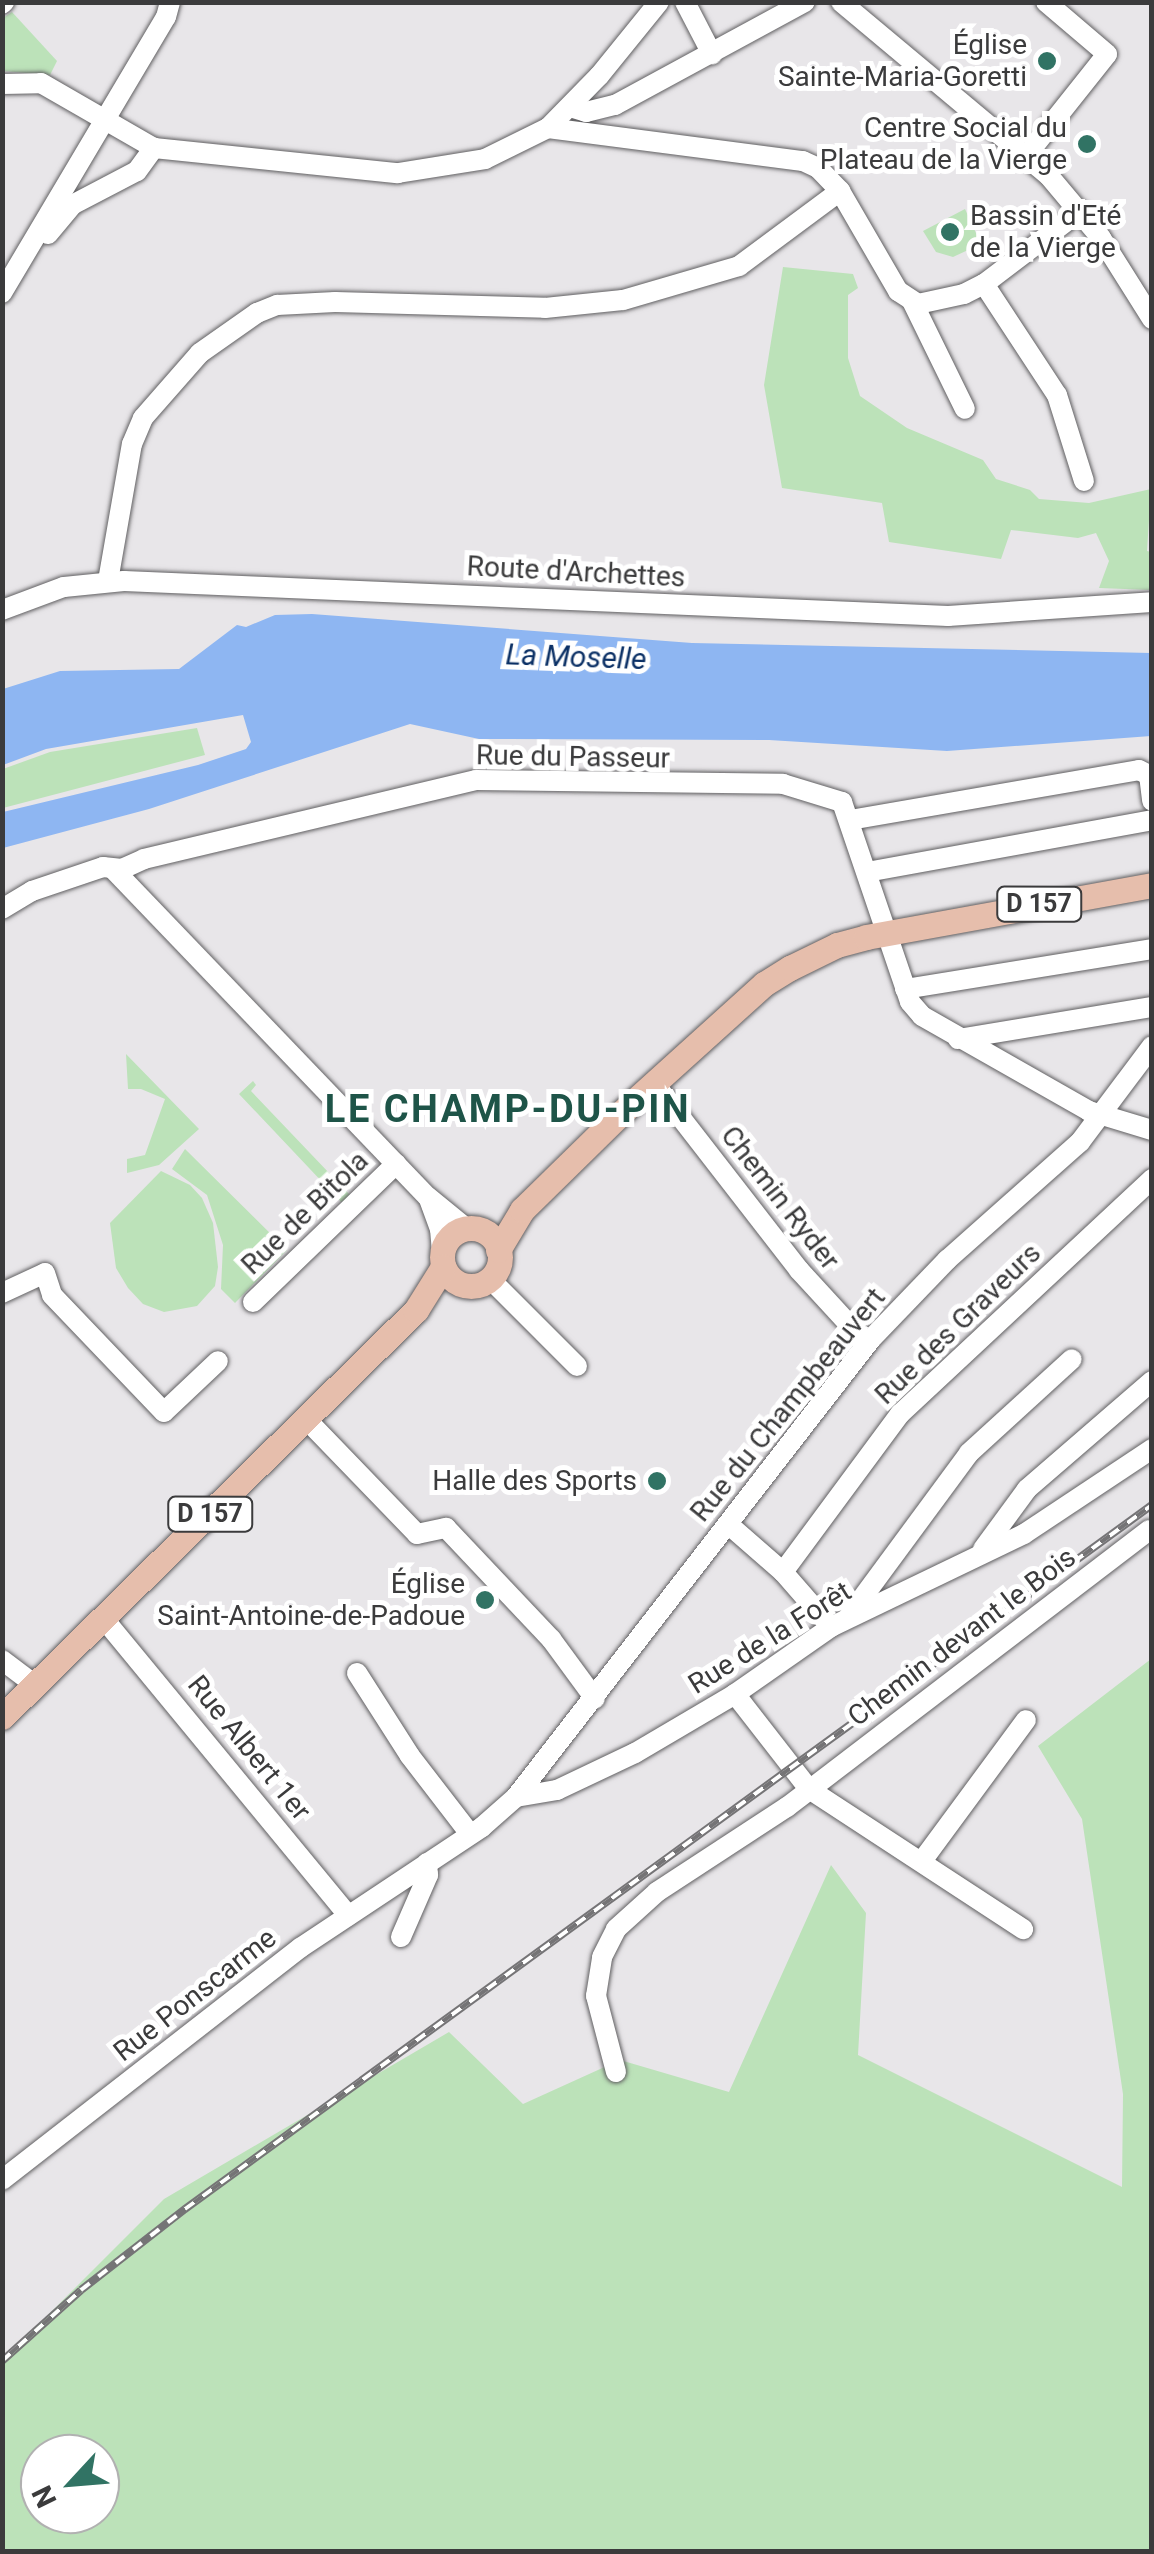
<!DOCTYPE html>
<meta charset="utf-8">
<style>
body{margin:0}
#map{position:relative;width:1154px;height:2554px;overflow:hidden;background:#e8e6e9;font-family:Roboto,sans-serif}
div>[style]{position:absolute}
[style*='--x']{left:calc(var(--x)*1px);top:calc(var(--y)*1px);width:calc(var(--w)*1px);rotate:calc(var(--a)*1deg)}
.green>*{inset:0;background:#bce2b9}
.water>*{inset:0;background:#8eb6f2}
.roads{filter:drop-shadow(0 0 2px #605f61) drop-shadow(0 0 2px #605f61)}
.minor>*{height:20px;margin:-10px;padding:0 10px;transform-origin:10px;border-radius:10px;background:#fff}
.major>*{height:25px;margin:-12.5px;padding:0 12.5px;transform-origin:12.5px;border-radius:12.5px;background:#e6beac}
.major>.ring{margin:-12.5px;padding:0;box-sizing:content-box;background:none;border:25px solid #e6beac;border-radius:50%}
.rail>*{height:8px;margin-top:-4px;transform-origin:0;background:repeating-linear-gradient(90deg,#fff 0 11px,#757476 0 22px);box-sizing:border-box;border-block:2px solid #757476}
.dots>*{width:28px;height:28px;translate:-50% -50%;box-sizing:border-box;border:5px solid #fff;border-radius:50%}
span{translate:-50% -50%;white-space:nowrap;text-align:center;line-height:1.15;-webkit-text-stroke:10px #fff;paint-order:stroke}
.shield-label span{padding:2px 8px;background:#fff;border:2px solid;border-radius:8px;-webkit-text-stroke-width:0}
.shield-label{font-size:25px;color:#3b3b3c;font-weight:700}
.poi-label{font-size:28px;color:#3b3b3c}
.right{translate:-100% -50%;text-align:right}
.left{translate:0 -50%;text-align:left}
.street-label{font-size:28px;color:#3b3b3c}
.water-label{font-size:30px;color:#0b3065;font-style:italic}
.district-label{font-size:38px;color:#1e5448;font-weight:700;letter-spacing:2.5px}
.frame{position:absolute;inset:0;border:5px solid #3b3b3c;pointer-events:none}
.north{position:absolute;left:20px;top:2434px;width:100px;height:100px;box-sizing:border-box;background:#fff;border:2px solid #b1b1b1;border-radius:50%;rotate:244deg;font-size:28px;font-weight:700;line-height:40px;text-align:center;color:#3b3b3c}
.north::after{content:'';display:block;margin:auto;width:35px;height:45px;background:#317364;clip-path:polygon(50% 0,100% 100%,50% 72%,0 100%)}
</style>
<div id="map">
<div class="green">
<i style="clip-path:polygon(12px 12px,57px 61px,50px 75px,3px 71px,3px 18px)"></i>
<i style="clip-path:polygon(965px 209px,981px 244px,953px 257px,936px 252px,923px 231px)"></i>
<i style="clip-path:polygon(783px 267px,853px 274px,858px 288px,848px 295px,848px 358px,860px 396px,907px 428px,983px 460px,996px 479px,1030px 490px,1039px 499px,1089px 503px,1151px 489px,1147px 551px,1151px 552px,1151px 590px,1099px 588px,1109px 561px,1096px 533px,1078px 538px,1011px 530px,1001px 559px,889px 542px,882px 503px,782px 488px,764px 385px)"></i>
<i style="clip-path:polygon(197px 728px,205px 755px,3px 808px,3px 769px,50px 752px)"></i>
<i style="clip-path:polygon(126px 1054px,199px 1129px,159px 1165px,127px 1173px,127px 1159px,145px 1155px,165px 1099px,141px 1089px,128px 1089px)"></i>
<i style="clip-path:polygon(253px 1081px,256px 1085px,251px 1091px,351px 1196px,343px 1204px,239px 1094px)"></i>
<i style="clip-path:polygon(185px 1149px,287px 1250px,235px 1303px,221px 1289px,223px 1245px,207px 1195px,172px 1169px)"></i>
<i style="clip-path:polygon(161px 1171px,190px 1185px,202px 1198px,213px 1223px,218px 1267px,215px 1286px,197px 1306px,164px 1312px,143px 1304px,128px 1288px,116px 1268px,110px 1223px)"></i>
<i style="clip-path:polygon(evenodd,1151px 1659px,1151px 2551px,3px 2552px,3px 2360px,164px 2199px,449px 2032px,523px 2104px,620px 2060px,729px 2092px,831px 1865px,866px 1913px,858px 2055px,1122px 2187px,1123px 2094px,1082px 1819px,1038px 1746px,1151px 1659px,40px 2454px,100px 2454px,100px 2514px,40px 2514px,40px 2454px)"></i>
</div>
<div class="water">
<i style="clip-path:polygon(312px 614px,692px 643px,1151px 653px,1151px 736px,947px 751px,769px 740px,479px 739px,410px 724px,149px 809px,3px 848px,3px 812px,198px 765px,246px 749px,251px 742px,243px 715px,46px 749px,3px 765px,3px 689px,60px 671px,179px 669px,237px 625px,246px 627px,275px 615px)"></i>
</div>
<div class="roads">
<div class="minor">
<i style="--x:685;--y:2;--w:59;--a:62.6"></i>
<i style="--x:841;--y:2;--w:271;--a:39.9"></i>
<i style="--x:1049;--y:176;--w:81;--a:50"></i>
<i style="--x:1101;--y:238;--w:96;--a:57.8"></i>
<i style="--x:2;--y:4;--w:3;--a:-45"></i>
<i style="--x:2;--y:84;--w:39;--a:-1"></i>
<i style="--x:41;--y:83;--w:130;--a:29.9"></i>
<i style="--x:154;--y:148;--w:245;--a:5.9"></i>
<i style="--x:398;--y:173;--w:88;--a:-9.1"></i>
<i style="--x:485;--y:159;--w:70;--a:-26.2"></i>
<i style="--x:548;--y:128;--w:73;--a:-45.6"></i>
<i style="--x:599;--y:76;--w:95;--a:-51"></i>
<i style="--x:570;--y:107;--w:17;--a:17"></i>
<i style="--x:586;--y:112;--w:30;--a:-14"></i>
<i style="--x:615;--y:105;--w:216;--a:-28.5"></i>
<i style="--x:548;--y:128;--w:257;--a:7.4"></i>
<i style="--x:803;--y:161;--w:17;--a:25"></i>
<i style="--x:818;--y:168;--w:32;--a:46"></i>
<i style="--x:840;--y:191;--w:116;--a:59.9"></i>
<i style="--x:898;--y:291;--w:24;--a:33"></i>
<i style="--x:918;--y:304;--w:47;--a:-12.3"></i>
<i style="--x:964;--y:294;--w:22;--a:-27"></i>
<i style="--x:984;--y:284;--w:121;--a:-37.2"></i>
<i style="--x:1026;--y:156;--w:130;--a:-51.5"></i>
<i style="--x:1107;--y:54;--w:80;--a:-139.6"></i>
<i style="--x:48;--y:234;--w:38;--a:-50"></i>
<i style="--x:72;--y:205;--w:73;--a:-27.6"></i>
<i style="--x:137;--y:171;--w:29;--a:-54"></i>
<i style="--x:984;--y:284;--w:133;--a:56.7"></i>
<i style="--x:1057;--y:395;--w:90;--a:72.6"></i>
<i style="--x:2;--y:293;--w:321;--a:-59.3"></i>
<i style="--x:166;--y:17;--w:16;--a:-75"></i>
<i style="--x:912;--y:301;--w:120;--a:63.9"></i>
<i style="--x:108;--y:581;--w:139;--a:-80.1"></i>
<i style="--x:132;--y:444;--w:28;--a:-67"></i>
<i style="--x:143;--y:418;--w:86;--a:-48.8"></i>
<i style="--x:200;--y:353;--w:70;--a:-35.1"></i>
<i style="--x:257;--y:313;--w:22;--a:-22"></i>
<i style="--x:277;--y:305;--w:58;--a:-3"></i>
<i style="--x:335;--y:302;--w:210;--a:1.6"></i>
<i style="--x:545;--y:308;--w:78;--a:-5.9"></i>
<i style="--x:623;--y:300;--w:121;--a:-16.3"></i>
<i style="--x:739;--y:266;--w:126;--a:-36.6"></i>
<i style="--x:2;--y:610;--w:66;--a:-20.4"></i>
<i style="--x:64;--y:587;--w:60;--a:-5.7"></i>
<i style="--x:124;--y:581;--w:825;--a:2.43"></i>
<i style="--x:948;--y:616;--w:204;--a:-3.9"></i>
<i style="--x:850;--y:820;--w:293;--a:-9.8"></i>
<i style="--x:1139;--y:770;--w:11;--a:27"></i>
<i style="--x:1149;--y:775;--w:26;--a:83"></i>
<i style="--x:113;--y:869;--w:455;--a:46.2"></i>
<i style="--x:428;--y:1197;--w:49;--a:39.2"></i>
<i style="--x:867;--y:872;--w:290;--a:-10.3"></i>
<i style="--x:2;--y:909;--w:35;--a:-31"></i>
<i style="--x:32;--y:891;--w:75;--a:-18.7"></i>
<i style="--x:103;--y:867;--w:19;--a:6"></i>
<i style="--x:122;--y:869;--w:24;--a:-24"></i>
<i style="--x:144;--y:859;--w:341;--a:-13.4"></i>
<i style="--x:476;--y:780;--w:307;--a:0.7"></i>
<i style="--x:783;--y:784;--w:62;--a:17"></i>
<i style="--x:842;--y:802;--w:211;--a:71.2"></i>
<i style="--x:910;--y:1002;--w:18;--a:49"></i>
<i style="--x:922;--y:1016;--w:192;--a:29.6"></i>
<i style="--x:1089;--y:1111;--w:66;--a:16.8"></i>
<i style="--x:905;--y:989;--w:250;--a:-9.2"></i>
<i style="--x:958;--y:1039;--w:197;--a:-9.4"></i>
<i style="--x:654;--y:1083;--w:237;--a:52.2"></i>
<i style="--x:799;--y:1270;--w:100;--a:47.4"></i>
<i style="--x:429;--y:1199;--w:32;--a:70"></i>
<i style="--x:440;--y:1229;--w:24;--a:85"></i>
<i style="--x:490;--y:1279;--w:123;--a:45"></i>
<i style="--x:2;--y:1293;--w:47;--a:-24.9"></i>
<i style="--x:45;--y:1273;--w:23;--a:72"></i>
<i style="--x:52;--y:1295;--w:162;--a:46.3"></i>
<i style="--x:164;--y:1412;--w:74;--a:-43.4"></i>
<i style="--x:253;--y:1302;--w:199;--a:-44"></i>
<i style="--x:306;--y:1419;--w:160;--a:46"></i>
<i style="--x:417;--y:1534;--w:30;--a:-12"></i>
<i style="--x:446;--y:1528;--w:153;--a:46.6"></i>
<i style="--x:551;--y:1639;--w:74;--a:53.7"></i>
<i style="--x:728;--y:1524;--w:73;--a:41.1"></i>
<i style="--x:783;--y:1572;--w:73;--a:48.9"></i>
<i style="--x:983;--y:1549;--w:74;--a:-53.7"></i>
<i style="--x:1027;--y:1489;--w:165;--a:-40.8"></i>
<i style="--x:783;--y:1572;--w:197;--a:-53.5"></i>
<i style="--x:900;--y:1414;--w:345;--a:-43"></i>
<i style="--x:849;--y:1616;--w:202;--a:-53.6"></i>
<i style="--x:969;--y:1453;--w:139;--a:-42.4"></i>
<i style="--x:104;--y:1619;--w:384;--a:50.5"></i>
<i style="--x:2;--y:1660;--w:41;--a:37.1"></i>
<i style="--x:357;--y:1673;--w:98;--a:57.4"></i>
<i style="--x:410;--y:1756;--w:98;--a:52.4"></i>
<i style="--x:735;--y:1694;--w:120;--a:52.1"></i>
<i style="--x:809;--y:1789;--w:256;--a:33.2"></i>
<i style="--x:516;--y:1797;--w:42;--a:-9.7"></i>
<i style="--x:557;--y:1790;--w:86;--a:-25.4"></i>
<i style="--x:635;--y:1753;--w:116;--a:-30.5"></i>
<i style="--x:735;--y:1694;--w:117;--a:-34.9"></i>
<i style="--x:831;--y:1627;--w:214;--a:-25.7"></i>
<i style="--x:1024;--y:1534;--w:154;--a:-33.6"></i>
<i style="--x:922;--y:1861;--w:175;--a:-53.6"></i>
<i style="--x:401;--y:1937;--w:68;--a:-66.5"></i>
<i style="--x:428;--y:1875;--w:12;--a:-95"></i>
<i style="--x:616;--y:2072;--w:79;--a:-104.7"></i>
<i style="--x:596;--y:1996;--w:39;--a:-81"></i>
<i style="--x:602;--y:1957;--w:31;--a:-63"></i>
<i style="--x:616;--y:1929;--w:55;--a:-42.1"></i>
<i style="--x:657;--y:1892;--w:155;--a:-33.2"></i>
<i style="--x:787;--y:1807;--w:456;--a:-37.4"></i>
<i style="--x:2;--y:2180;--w:378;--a:-37.9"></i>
<i style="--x:300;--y:1948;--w:219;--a:-33.6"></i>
<i style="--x:482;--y:1827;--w:45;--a:-41.4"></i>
<i style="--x:516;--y:1797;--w:579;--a:-52.22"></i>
<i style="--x:871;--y:1339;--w:110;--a:-46.1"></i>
<i style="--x:947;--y:1260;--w:178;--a:-41.6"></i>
<i style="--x:1080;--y:1142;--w:120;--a:-53.1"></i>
</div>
<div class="major">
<i class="ring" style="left:442px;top:1228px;width:33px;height:33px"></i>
<i style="--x:498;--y:1250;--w:47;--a:-59"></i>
<i style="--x:522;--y:1210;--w:137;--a:-44.4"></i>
<i style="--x:620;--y:1114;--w:194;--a:-42.1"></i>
<i style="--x:764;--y:984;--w:31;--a:-32"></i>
<i style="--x:790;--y:968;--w:52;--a:-26.1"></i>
<i style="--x:837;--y:945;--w:30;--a:-15"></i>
<i style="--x:866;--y:937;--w:291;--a:-10.3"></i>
<i style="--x:2;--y:1717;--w:581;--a:-44.51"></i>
<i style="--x:416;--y:1310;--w:51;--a:-57.9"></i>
</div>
</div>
<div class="rail">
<i style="--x:2;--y:2361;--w:106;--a:-41.9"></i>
<i style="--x:81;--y:2290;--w:132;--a:-37.9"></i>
<i style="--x:185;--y:2209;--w:1196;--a:-36.06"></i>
</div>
<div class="dots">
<i style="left:1047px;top:61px;background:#317364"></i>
<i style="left:1087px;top:144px;background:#317364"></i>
<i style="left:950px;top:232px;background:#317364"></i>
<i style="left:657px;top:1481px;background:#317364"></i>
<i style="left:485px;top:1600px;background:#317364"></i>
</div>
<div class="shield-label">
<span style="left:1039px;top:904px">D 157</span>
<span style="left:210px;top:1514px">D 157</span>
</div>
<div class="poi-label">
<span class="right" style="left:1027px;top:61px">Église<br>Sainte-Maria-Goretti</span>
<span class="right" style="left:1067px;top:144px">Centre Social du<br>Plateau de la Vierge</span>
<span class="left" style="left:970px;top:232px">Bassin d'Eté<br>de la Vierge</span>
<span class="right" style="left:637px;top:1481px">Halle des Sports</span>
<span class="right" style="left:465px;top:1600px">Église<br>Saint-Antoine-de-Padoue</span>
</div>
<div class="street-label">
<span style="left:576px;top:572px;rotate:3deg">Route d'Archettes</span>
<span style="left:573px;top:757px;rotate:1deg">Rue du Passeur</span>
<span style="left:780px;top:1198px;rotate:52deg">Chemin Ryder</span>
<span style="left:305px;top:1213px;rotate:-44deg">Rue de Bitola</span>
<span style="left:958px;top:1324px;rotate:-44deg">Rue des Graveurs</span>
<span style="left:788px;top:1405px;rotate:-51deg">Rue du Champbeauvert</span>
<span style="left:962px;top:1637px;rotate:-37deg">Chemin devant le Bois</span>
<span style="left:770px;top:1638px;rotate:-32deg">Rue de la Forêt</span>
<span style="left:249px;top:1748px;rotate:51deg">Rue Albert 1er</span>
<span style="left:195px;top:1995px;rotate:-38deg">Rue Ponscarme</span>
</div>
<div class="water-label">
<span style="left:576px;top:657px;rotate:2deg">La Moselle</span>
</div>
<div class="district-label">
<span style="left:508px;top:1110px">LE CHAMP-DU-PIN</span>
</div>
<div class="frame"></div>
<div class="north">N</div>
</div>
